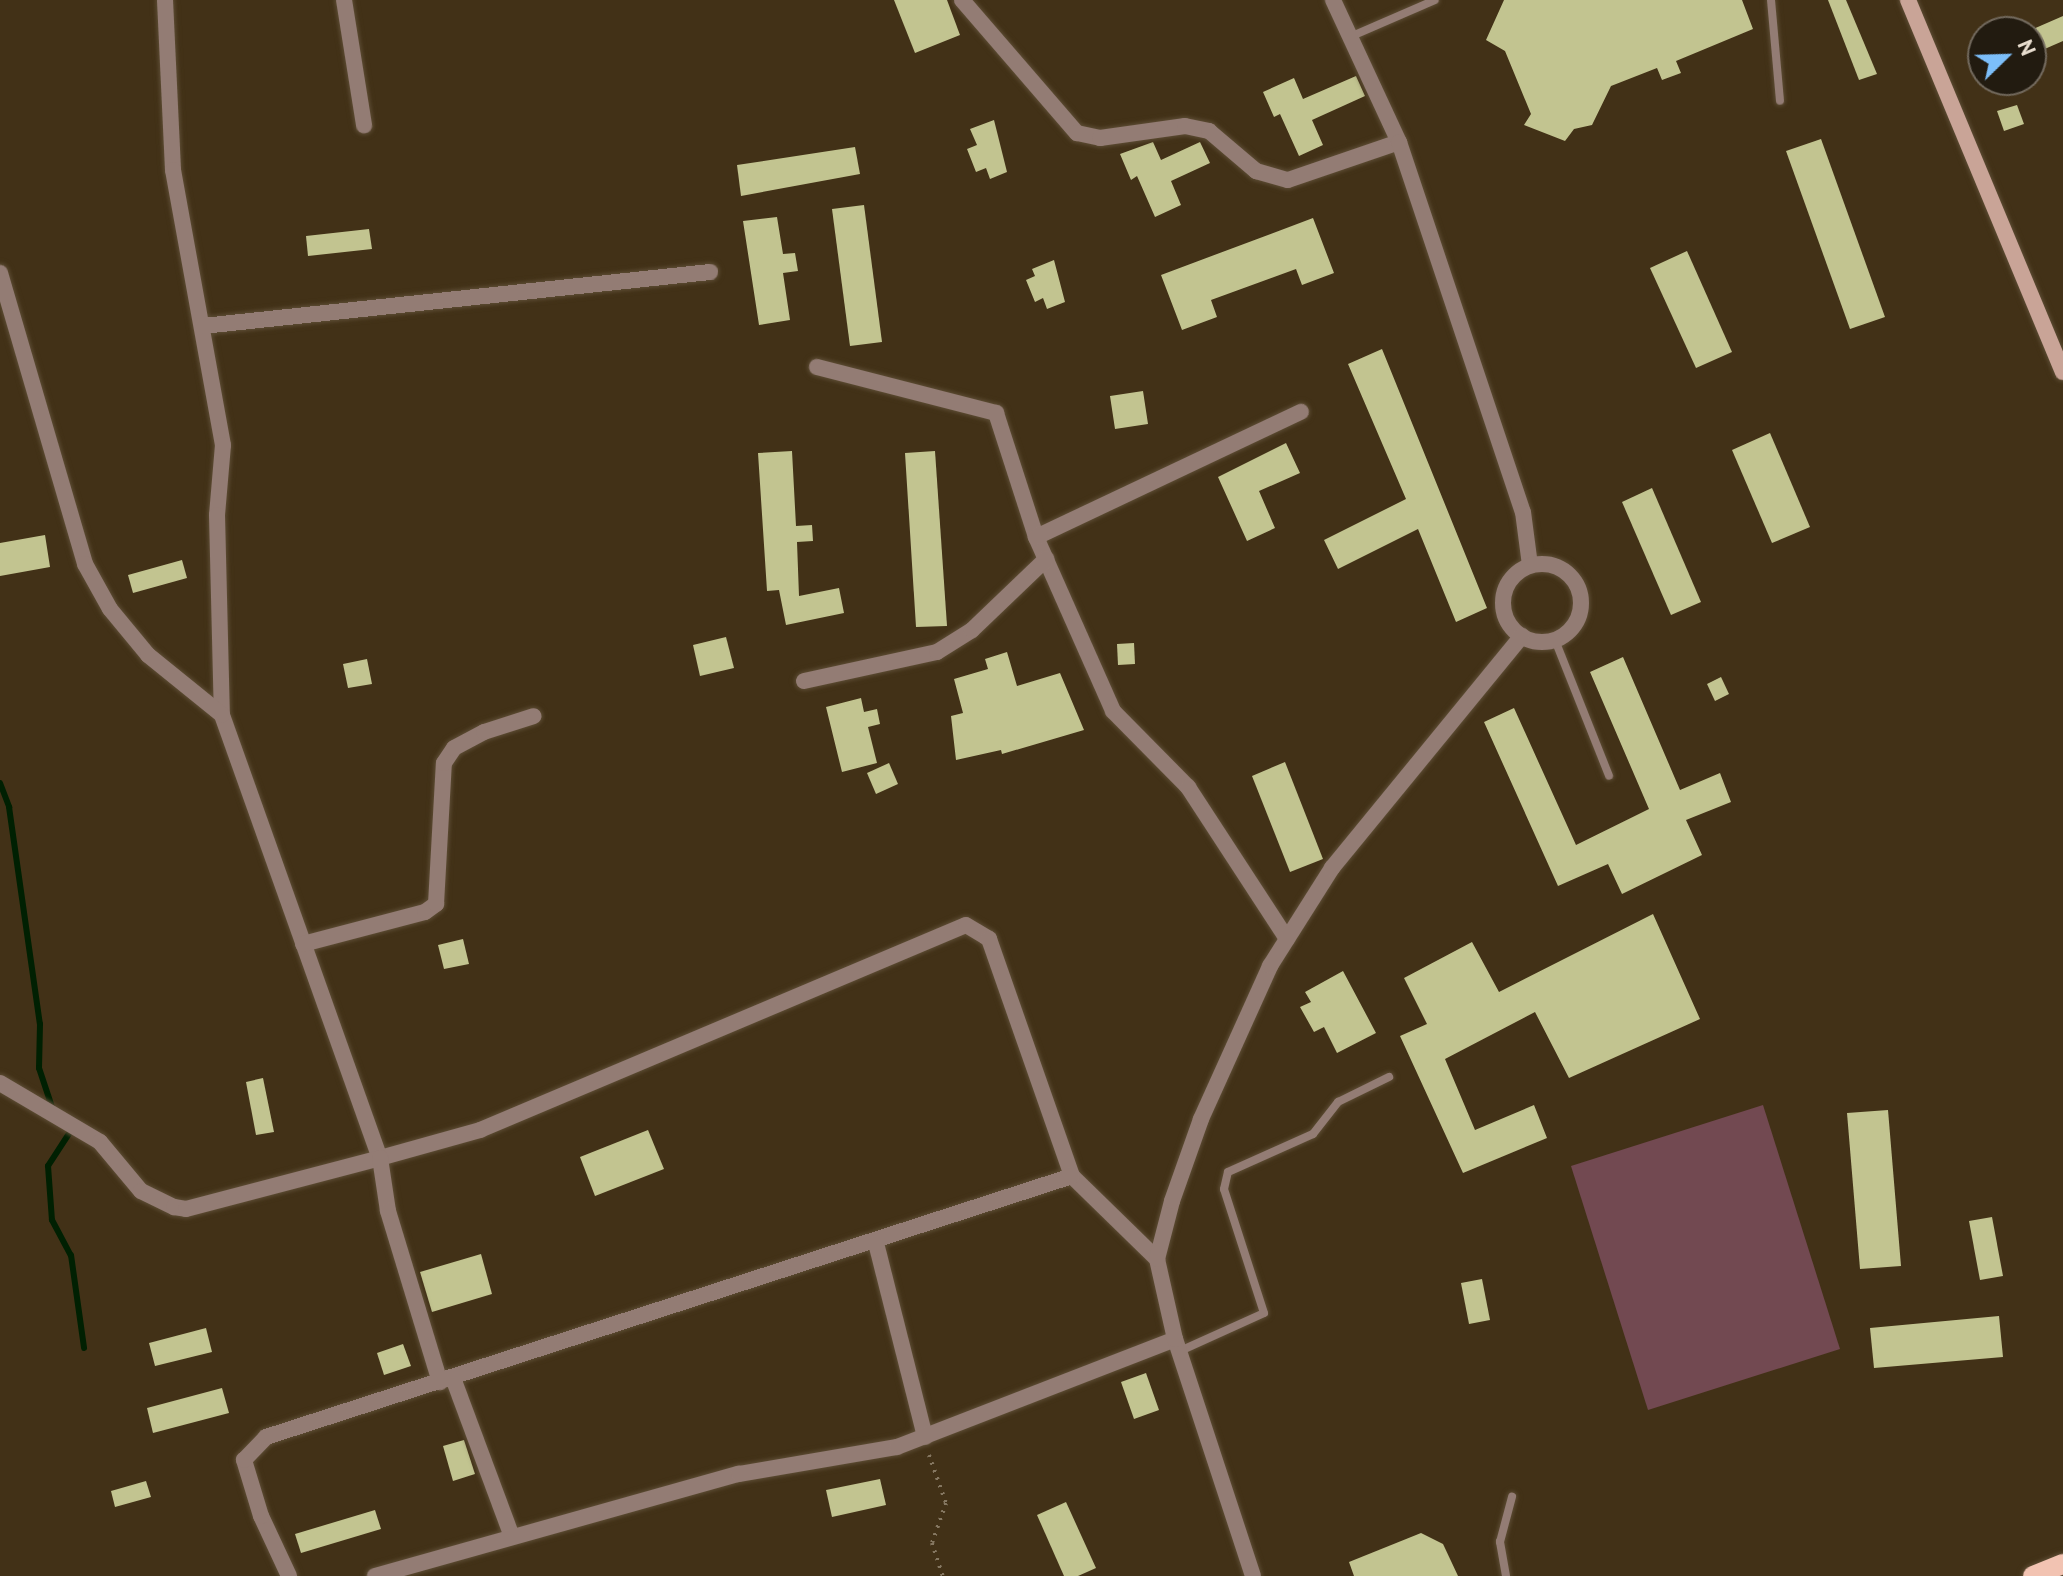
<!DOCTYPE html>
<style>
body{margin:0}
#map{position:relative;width:2063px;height:1576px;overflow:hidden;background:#423117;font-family:"PT Sans",sans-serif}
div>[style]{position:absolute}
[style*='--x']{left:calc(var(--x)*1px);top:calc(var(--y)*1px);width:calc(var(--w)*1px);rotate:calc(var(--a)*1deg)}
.green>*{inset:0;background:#724951}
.stream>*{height:6px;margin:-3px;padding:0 3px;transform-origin:3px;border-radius:3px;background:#002002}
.building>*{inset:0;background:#c2c490}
.path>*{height:4px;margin-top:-2px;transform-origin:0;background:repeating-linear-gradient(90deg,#857761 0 2px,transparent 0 8px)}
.roads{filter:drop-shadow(0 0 2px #5d4d35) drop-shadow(0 0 2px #5d4d35)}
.lane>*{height:8px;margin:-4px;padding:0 4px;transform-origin:4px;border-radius:4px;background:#937c74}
.street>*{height:16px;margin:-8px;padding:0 8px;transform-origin:8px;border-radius:8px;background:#937c74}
.street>.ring{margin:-8px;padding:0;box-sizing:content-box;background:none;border:16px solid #937c74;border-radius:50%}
.secondary>*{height:16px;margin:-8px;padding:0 8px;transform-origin:8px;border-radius:8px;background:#c9a497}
.primary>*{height:20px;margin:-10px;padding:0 10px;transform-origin:10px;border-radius:10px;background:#f2c3b2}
span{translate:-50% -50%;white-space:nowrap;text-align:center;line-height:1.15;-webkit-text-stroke:8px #221b10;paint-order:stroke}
.north{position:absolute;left:1967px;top:16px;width:80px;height:80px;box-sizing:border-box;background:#221b10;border:2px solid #72695d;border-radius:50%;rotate:67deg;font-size:22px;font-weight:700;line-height:32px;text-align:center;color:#eadfd0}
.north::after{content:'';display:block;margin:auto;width:28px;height:36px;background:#7cbef9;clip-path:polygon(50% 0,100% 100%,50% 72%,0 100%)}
</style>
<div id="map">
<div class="green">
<i style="clip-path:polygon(1763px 1105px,1840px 1349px,1648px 1410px,1571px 1166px)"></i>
</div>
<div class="stream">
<i style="--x:0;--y:783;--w:26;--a:69"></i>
<i style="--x:9;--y:807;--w:219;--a:81.9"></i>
<i style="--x:40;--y:1024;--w:44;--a:91.3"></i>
<i style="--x:39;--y:1068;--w:44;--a:71.6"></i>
<i style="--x:72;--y:1129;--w:44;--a:123"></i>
<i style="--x:48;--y:1166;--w:54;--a:85.8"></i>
<i style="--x:52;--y:1220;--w:40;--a:62"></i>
<i style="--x:71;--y:1255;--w:94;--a:82"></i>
</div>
<div class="building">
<i style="clip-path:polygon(894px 0,947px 0,960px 35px,915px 53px)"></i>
<i style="clip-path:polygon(1504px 0,1742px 0,1753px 29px,1676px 61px,1681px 73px,1662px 80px,1657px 68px,1611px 86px,1592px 125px,1574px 129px,1565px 141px,1524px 125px,1531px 114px,1505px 51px,1486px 40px)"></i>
<i style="clip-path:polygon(1828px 0,1846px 0,1877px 74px,1859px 80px)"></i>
<i style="clip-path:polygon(2063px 16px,2063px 41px,2031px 55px,2031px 30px)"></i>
<i style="clip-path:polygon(1356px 76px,1365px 96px,1312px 120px,1323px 145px,1299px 156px,1280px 114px,1274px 117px,1263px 92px,1294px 78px,1303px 99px)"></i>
<i style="clip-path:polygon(2017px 105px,2024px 124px,2004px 131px,1997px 111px)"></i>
<i style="clip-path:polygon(994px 120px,1007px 172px,990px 179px,986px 168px,976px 172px,967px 149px,977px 145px,970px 129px)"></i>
<i style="clip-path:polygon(1821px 139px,1885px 317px,1850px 329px,1786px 151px)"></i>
<i style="clip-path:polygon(1153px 142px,1161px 160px,1200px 142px,1210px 163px,1171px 181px,1181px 205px,1155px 217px,1137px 176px,1131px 180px,1120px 154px)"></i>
<i style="clip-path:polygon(855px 147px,860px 174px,741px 196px,737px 165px)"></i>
<i style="clip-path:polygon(864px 205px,882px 342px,850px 346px,832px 209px)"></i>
<i style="clip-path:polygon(777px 217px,783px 254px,795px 253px,798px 271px,783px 273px,790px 320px,759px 325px,743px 221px)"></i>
<i style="clip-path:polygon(1313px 218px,1334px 273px,1302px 285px,1296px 269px,1211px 300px,1217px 317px,1182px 330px,1161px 275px)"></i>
<i style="clip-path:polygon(369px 229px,372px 249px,308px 256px,306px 236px)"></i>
<i style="clip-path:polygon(1687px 251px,1732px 352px,1696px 368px,1650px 268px)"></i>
<i style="clip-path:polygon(1054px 260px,1065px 302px,1047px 309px,1043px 298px,1035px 302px,1026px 280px,1035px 276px,1032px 269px)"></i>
<i style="clip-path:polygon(1382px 349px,1487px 608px,1456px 622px,1418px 529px,1338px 569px,1324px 540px,1406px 499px,1348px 364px)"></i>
<i style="clip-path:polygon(1143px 391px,1148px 424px,1115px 429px,1110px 396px)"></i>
<i style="clip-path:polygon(1770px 433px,1810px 527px,1772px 543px,1732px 450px)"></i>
<i style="clip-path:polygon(1286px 443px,1300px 473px,1259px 491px,1275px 528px,1247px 541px,1218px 477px)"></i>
<i style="clip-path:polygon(792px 451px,796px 526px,812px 525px,813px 541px,797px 542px,799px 596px,839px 588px,844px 613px,786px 625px,779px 590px,767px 591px,758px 453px)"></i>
<i style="clip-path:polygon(935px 451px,947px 626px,916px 627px,905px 453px)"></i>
<i style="clip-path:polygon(1652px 488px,1701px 602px,1671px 615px,1622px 502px)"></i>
<i style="clip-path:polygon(45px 535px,50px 567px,0 576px,0 543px)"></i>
<i style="clip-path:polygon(182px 560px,187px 578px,133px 593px,128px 575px)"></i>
<i style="clip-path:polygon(726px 637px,734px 668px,700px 676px,693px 645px)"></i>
<i style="clip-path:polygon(1134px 643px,1135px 664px,1118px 665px,1117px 644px)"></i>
<i style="clip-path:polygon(1007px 652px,1017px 686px,1060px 673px,1084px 730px,1002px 754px,1001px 750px,956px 760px,951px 716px,963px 713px,954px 679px,988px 669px,985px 659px)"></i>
<i style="clip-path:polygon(1623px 657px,1680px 790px,1720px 773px,1731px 802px,1686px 820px,1702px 855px,1622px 894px,1608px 864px,1558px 886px,1484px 722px,1514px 708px,1576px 845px,1649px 809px,1590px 672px)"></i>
<i style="clip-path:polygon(367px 659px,372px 684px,348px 688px,343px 664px)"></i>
<i style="clip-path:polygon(1721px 677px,1729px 694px,1715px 701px,1707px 684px)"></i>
<i style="clip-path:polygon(861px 698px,864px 712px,877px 709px,880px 724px,868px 727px,877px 763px,842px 772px,826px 707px)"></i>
<i style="clip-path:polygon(1285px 762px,1323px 859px,1290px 872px,1252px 776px)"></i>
<i style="clip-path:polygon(889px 763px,898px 784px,876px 794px,867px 773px)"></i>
<i style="clip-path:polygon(1653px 914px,1700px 1019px,1569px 1078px,1535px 1012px,1445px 1059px,1475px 1130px,1534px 1105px,1547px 1138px,1463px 1173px,1400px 1036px,1427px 1024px,1404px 978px,1472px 942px,1499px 992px)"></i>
<i style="clip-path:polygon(463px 939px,469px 964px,444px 969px,438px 945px)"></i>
<i style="clip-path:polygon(1343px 971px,1376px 1033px,1337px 1053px,1324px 1027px,1314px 1032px,1300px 1007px,1311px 1002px,1305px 992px)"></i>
<i style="clip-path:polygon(263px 1078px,274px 1132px,256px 1135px,246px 1082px)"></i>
<i style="clip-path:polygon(1888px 1110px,1901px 1266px,1860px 1269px,1847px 1113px)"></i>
<i style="clip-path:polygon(648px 1130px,664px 1169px,595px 1196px,580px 1157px)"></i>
<i style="clip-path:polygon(1992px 1217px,2003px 1276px,1980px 1280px,1969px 1221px)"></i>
<i style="clip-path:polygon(481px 1254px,492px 1294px,432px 1312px,420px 1272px)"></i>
<i style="clip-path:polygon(1482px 1279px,1490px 1320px,1469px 1324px,1461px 1283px)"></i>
<i style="clip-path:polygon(1999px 1316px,2003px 1357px,1874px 1368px,1870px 1328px)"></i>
<i style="clip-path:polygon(206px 1328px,212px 1352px,155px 1366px,149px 1343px)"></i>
<i style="clip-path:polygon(403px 1344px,411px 1366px,384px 1375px,377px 1353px)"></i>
<i style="clip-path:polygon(1146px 1373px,1159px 1410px,1134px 1419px,1121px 1382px)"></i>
<i style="clip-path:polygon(222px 1388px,229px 1413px,153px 1433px,147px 1408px)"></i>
<i style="clip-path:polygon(464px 1440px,475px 1474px,453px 1481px,443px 1446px)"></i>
<i style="clip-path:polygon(880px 1479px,886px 1505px,832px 1517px,826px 1490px)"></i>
<i style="clip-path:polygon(146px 1481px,151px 1497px,115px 1507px,111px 1491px)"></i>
<i style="clip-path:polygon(1066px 1502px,1096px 1568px,1078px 1576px,1064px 1576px,1037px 1515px)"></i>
<i style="clip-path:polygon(375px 1510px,381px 1529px,301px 1553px,295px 1534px)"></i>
<i style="clip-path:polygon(1421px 1533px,1443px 1544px,1458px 1576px,1354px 1576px,1349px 1562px)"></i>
</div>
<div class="path">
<i style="--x:929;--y:1455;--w:51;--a:70.5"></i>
<i style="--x:946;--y:1503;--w:42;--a:109.3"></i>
<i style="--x:932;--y:1543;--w:35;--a:72"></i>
</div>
<div class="roads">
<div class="lane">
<i style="--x:1771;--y:0;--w:101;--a:84.9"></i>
<i style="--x:1352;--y:36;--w:90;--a:-23.4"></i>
<i style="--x:1555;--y:640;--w:146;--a:68.3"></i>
<i style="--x:1180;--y:1351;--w:92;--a:-24.3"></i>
<i style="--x:1264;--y:1313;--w:130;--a:-107.9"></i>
<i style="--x:1224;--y:1189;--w:17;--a:-77"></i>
<i style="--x:1228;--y:1172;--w:93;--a:-24.1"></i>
<i style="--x:1313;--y:1134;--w:41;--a:-52"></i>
<i style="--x:1338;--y:1102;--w:57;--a:-26.1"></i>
<i style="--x:1506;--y:1576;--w:35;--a:-100"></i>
<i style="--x:1500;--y:1542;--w:47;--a:-75.1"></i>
</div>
<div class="street">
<i style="--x:165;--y:0;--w:170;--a:87.3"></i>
<i style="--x:173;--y:170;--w:280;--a:79.7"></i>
<i style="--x:223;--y:445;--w:70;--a:94.9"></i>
<i style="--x:217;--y:515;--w:200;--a:88.6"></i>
<i style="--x:222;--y:715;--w:470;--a:70.4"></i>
<i style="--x:380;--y:1158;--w:104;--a:-15.6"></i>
<i style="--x:480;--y:1130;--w:527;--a:-22.87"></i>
<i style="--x:966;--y:925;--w:27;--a:31"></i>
<i style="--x:989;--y:939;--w:251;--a:70.7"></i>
<i style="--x:1072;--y:1176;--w:119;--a:44.3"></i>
<i style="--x:344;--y:0;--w:127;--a:80.9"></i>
<i style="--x:962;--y:0;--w:176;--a:49.2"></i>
<i style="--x:1077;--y:133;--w:24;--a:12"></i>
<i style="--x:1100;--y:138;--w:86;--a:-8"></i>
<i style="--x:1185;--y:126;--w:25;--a:12"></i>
<i style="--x:1209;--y:131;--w:62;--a:40.4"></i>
<i style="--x:1256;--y:171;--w:33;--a:16"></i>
<i style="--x:1288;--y:180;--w:117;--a:-18.9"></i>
<i style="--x:1333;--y:0;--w:157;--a:65.1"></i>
<i style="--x:1399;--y:142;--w:390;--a:71.5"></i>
<i style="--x:1523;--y:512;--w:53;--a:82.5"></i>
<i style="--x:0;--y:273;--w:303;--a:73.7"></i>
<i style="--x:85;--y:564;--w:51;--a:60.9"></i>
<i style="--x:110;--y:609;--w:60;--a:50.4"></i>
<i style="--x:148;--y:655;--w:95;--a:39"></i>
<i style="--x:203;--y:326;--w:510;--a:-6.08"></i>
<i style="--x:817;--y:367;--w:185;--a:14.4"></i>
<i style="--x:996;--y:413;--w:130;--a:72.1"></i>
<i style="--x:1036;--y:537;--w:190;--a:66.1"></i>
<i style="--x:1113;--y:711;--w:107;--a:45.4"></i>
<i style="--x:1188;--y:787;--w:181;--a:56.9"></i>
<i style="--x:1036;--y:537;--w:293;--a:-25.3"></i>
<i class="ring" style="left:1503px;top:564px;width:62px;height:62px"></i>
<i style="--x:804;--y:681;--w:136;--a:-12.3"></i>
<i style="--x:937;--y:652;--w:41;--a:-32.2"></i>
<i style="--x:972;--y:630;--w:103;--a:-43.8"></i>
<i style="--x:303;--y:944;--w:126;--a:-14.7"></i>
<i style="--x:425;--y:912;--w:14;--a:-36"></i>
<i style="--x:436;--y:904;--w:141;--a:-86.8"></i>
<i style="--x:444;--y:763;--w:18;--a:-56"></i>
<i style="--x:454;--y:748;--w:34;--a:-28"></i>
<i style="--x:484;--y:732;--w:52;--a:-17.7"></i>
<i style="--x:0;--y:1083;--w:116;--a:30.5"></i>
<i style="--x:100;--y:1142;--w:64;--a:50.1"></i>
<i style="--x:141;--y:1191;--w:37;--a:26"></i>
<i style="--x:174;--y:1207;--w:12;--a:9"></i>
<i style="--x:186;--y:1209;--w:201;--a:-14.7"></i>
<i style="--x:380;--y:1158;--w:54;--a:81.4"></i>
<i style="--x:388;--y:1211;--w:179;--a:73.1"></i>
<i style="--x:876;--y:1243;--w:200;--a:75.8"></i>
<i style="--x:453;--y:1378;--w:166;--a:69.6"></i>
<i style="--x:289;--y:1576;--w:66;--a:-115"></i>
<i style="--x:261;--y:1516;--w:59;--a:-106.9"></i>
<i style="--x:244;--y:1460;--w:32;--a:-46"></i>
<i style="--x:266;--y:1437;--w:847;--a:-17.94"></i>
<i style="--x:375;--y:1576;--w:378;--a:-15.7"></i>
<i style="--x:739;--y:1474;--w:160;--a:-9.7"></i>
<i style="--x:897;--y:1447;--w:298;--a:-21.2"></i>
<i style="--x:1253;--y:1576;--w:250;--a:-108.2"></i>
<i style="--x:1175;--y:1339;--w:82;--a:-102.7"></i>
<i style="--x:1157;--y:1259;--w:60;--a:-75.5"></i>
<i style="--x:1172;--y:1201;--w:87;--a:-70.5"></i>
<i style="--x:1201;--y:1119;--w:168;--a:-65.7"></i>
<i style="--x:1270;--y:966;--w:116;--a:-57.7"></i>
<i style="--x:1332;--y:868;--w:300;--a:-50.7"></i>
</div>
<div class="secondary">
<i style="--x:1908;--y:0;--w:403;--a:67.4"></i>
</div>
<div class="primary">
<i style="--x:2033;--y:1576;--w:32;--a:-22"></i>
</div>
</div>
<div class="north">N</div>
</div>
